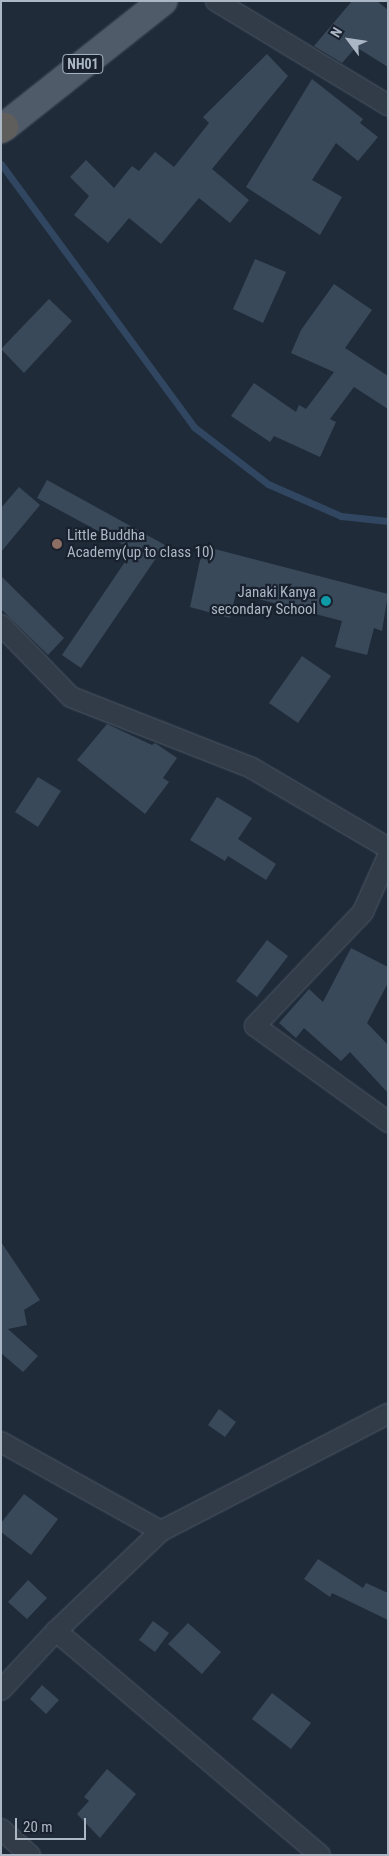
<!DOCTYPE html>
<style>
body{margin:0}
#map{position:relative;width:389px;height:1856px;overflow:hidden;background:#1f2b39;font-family:"Roboto Condensed",sans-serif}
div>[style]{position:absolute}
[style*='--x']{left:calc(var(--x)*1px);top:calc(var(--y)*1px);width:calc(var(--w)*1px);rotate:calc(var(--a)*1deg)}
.stream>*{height:7px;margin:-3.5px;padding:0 3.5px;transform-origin:3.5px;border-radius:3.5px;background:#304661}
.building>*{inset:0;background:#3a4959}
.roads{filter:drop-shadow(0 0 1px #4d5764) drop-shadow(0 0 1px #4d5764)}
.minor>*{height:20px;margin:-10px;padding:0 10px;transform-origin:10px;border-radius:10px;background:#323c49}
.primary>*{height:28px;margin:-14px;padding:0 14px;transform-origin:14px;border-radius:14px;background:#505b69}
.trunk>*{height:28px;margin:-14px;padding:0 14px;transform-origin:14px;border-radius:14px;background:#605e5c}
.dots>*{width:14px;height:14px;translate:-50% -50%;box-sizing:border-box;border:2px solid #18212d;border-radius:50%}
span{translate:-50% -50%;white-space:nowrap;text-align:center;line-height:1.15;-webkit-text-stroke:4.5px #18212d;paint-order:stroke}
.shield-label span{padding:1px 4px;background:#18212d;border:1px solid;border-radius:4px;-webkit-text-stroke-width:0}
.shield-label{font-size:14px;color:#acb7c6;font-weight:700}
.poi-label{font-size:15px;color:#acb7c6}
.left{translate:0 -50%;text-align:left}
.right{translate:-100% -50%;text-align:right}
.frame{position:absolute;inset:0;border:2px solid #acb7c6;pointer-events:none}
.north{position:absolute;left:324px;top:15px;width:50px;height:50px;-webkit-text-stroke:4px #18212d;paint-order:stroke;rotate:301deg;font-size:14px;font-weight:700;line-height:20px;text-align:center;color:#acb7c6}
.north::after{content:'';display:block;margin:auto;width:18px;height:22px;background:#acb7c6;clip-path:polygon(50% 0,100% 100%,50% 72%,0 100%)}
.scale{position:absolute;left:15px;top:1818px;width:71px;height:22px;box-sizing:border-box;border:2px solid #acb7c6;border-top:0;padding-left:6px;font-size:15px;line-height:18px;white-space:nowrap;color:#acb7c6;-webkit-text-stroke:4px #18212d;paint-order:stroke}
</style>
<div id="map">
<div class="stream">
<i style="--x:1;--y:164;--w:326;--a:53.7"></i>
<i style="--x:194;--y:427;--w:93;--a:37.6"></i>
<i style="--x:268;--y:484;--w:80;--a:23.7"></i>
<i style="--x:341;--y:516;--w:47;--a:6.1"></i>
</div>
<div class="building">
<i style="clip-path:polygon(352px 1px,377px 1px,388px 10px,388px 67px,356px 47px,342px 63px,314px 46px)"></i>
<i style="clip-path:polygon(267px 54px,288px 76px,212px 169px,249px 200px,230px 223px,199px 198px,161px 244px,129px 218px,108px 243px,74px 215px,89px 196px,70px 177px,86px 160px,114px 188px,132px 166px,139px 171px,155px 152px,174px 167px,209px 123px,203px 117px)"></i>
<i style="clip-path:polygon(312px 79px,363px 119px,360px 123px,378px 137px,358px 161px,336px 143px,312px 180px,342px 197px,320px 235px,246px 187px)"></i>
<i style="clip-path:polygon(255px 259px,286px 272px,263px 323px,233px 309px)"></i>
<i style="clip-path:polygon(334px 284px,372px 310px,345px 348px,388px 376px,388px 409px,354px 387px,330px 419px,336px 422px,320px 457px,274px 436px,270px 442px,231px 416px,254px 383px,296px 412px,299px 405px,306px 409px,334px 372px,291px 353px,301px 330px)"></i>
<i style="clip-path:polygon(49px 299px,72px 321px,24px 373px,1px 349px)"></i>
<i style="clip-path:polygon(47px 480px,165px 545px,81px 668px,62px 655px,133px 550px,37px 498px)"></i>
<i style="clip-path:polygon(19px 487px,40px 505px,1px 552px,1px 508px)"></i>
<i style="clip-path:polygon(203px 546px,388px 594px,382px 631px,374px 628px,367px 655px,335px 647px,342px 621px,236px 593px,230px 618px,190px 607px)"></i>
<i style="clip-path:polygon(1px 576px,64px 638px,48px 655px,1px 609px)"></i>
<i style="clip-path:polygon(302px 656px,331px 676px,298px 723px,269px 703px)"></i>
<i style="clip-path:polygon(107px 724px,152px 745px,155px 743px,177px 758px,163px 778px,169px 782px,145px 814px,77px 760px)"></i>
<i style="clip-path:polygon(38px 777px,61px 791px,38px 827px,15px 812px)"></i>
<i style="clip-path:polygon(217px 797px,252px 818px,238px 839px,276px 864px,266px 880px,228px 856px,225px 861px,190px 840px)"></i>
<i style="clip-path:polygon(267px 940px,288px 956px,257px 997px,236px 981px)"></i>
<i style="clip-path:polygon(351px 948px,388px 967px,388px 983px,367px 1023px,388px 1045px,388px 1093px,350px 1052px,341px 1061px,304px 1028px,296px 1038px,279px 1023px,309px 989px,323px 1002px)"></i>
<i style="clip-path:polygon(1px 1242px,40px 1300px,24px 1310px,27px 1325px,8px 1329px,38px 1356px,23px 1372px,1px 1353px)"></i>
<i style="clip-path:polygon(219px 1409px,236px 1422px,225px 1437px,208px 1425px)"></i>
<i style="clip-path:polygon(24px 1494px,58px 1519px,31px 1555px,1px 1532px,1px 1523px)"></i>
<i style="clip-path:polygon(318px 1559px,363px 1588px,366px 1583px,388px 1593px,388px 1620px,332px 1593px,330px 1597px,304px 1579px)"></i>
<i style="clip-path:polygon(28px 1580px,47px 1598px,27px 1619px,8px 1602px)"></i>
<i style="clip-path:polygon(153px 1621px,169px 1633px,155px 1652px,139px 1640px)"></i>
<i style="clip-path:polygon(188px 1623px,221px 1652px,202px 1674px,168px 1644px)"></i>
<i style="clip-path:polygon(42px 1685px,59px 1700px,46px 1714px,30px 1699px)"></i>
<i style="clip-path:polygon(272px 1693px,311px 1723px,291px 1749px,252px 1719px)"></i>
<i style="clip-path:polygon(107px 1769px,136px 1794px,100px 1838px,77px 1814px,89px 1801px,84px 1797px)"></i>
</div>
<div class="roads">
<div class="minor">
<i style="--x:216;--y:1;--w:201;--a:31.2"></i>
<i style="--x:1;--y:625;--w:100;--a:45.8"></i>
<i style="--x:71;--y:697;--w:192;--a:21.4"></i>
<i style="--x:250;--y:767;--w:160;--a:30.4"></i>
<i style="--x:388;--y:856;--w:61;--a:114.1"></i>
<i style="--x:363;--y:912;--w:157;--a:133.5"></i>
<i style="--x:255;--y:1026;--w:164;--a:35.8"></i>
<i style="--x:1;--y:1442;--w:183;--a:29.1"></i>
<i style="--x:56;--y:1631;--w:346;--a:40.3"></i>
<i style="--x:1;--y:1690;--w:81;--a:-47"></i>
<i style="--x:56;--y:1631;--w:145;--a:-43.6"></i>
<i style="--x:161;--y:1531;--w:255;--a:-27.3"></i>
<i style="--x:1;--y:1829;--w:39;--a:42"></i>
</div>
<div class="primary">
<i style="--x:4;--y:127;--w:203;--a:-38.4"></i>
</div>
<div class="trunk">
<i style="--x:1;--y:129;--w:4;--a:-34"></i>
</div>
</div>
<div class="dots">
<i style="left:57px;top:544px;background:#8d6e63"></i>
<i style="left:326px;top:601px;background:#0f9aa8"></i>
</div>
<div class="shield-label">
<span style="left:83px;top:64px">NH01</span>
</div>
<div class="poi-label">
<span class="left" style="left:67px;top:544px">Little Buddha<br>Academy(up to class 10)</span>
<span class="right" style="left:316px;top:601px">Janaki Kanya<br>secondary School</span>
</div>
<div class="frame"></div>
<div class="north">N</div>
<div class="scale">20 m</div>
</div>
